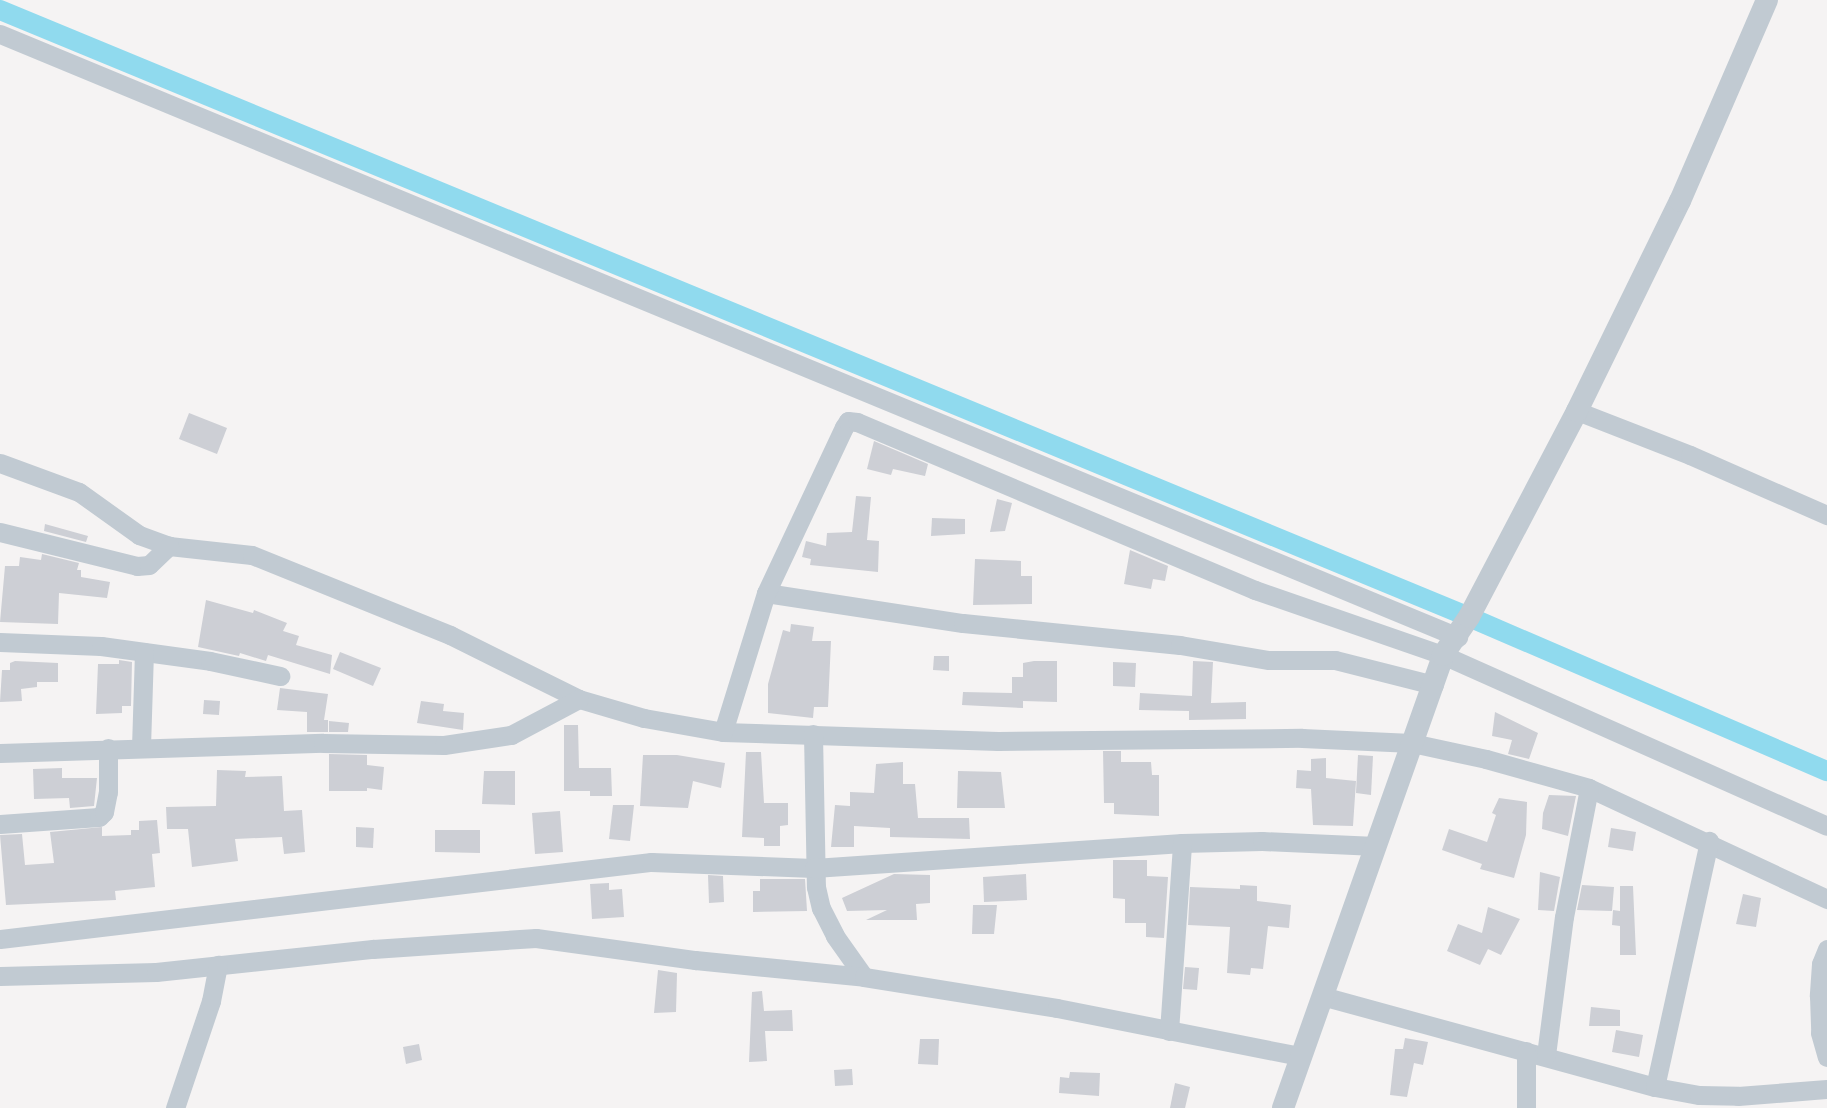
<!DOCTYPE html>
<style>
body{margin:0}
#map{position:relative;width:1827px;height:1108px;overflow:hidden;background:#f5f3f3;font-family:"IBM Plex Sans",sans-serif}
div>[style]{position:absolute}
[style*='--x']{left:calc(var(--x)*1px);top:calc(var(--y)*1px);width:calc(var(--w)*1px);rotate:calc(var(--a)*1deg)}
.canal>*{height:20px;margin:-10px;padding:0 10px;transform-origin:10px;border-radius:10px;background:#90daee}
.building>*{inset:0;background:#cdcfd5}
.minor>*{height:19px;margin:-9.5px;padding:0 9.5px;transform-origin:9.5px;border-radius:9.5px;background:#c1cad2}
.tertiary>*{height:22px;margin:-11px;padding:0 11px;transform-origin:11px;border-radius:11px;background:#c1cad2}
span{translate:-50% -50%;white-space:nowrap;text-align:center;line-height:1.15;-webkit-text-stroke:4px #fff;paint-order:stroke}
</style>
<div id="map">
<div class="canal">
<i style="--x:0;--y:10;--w:1589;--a:22.45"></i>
<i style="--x:1469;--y:617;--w:390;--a:23.3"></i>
</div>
<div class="building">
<i style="clip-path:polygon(189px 413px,227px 428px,217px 454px,179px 439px)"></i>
<i style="clip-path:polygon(874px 441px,928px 464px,925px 476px,893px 469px,891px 475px,867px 469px)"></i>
<i style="clip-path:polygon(856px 496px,871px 497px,867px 540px,879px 541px,878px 572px,810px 565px,811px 559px,802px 557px,806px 541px,826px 546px,827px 533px,852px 532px)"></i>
<i style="clip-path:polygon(997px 499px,1012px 503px,1005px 531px,990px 532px)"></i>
<i style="clip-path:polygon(932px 518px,965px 519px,965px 534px,931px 536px)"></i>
<i style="clip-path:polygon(45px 524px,88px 536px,86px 542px,44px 531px)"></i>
<i style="clip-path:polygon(1130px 550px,1168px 566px,1165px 581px,1153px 579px,1151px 589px,1124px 584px)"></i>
<i style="clip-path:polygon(42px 554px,79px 563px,77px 570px,81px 570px,81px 577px,110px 582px,107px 598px,59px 593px,58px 624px,0 622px,5px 566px,19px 566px,20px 557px,41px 560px)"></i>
<i style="clip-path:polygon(975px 559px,1021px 561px,1021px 576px,1032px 576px,1032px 604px,973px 605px)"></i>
<i style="clip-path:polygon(206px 600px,253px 613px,254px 610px,287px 623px,283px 631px,299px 636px,296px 645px,332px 655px,330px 674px,268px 655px,266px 661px,240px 653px,239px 656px,198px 647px)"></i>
<i style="clip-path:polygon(791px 624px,814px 627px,812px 641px,831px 641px,828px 707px,814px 707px,813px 718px,768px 713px,768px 684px,783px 630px,790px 632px)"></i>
<i style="clip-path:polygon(340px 652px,381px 668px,373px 686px,333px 669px)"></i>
<i style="clip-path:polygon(934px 656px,949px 656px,949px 671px,933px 670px)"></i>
<i style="clip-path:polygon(119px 660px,132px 662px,131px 706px,122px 706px,122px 713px,96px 714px,98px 664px,119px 664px)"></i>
<i style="clip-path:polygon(15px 661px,58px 663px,58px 682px,37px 682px,37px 687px,21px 689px,22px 701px,0 702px,2px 670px,10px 670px,10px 663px)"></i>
<i style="clip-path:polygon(1034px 661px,1057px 661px,1057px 702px,1023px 701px,1023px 708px,962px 705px,963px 692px,1012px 693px,1012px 677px,1023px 677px,1023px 663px)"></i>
<i style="clip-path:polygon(1193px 661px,1213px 662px,1211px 703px,1246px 702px,1246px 719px,1189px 720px,1189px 711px,1139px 710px,1140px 693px,1192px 696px)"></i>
<i style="clip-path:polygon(1113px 662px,1136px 663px,1135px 687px,1113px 686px)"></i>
<i style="clip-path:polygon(280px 688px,328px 694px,324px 720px,328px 720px,328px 732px,307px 732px,307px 712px,277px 710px)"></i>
<i style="clip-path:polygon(204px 700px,220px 701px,219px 715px,203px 714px)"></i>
<i style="clip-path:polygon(421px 701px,444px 704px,443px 711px,464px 713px,463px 730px,417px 723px)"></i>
<i style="clip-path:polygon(1495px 712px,1538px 733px,1529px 759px,1508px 754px,1512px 740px,1492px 736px)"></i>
<i style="clip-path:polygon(329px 721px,349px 723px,348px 732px,329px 732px)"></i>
<i style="clip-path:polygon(564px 725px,578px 725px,579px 768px,611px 768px,612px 796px,590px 796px,590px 791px,564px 791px)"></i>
<i style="clip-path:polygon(1103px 751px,1121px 751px,1121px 762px,1151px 762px,1152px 775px,1159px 775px,1159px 816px,1114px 814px,1114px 803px,1104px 803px)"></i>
<i style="clip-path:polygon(746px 752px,761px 752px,764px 803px,788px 803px,788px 825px,780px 826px,780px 846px,764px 846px,764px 838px,742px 837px)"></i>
<i style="clip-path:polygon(329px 754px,367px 755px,367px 765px,384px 767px,382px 790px,367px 788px,367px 791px,329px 791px)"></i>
<i style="clip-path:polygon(643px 755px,677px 755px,725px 763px,721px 788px,693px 781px,688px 808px,640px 806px)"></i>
<i style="clip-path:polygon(1358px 755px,1373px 756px,1371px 795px,1356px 793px)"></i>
<i style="clip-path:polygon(1326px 758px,1326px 778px,1356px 781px,1353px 826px,1313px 825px,1311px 789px,1296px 788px,1297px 770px,1311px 771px,1311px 759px)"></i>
<i style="clip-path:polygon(903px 762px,903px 784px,915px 784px,918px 818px,969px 818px,970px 839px,890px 837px,890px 828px,854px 826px,854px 847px,831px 847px,835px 805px,850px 806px,850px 792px,874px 793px,876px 764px)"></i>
<i style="clip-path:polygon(62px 768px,62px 778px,97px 778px,94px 806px,70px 808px,69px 798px,34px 799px,33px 769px)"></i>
<i style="clip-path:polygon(217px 770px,246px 771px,245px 777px,282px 776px,284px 811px,302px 810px,305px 852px,284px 854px,282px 837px,235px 839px,238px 861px,192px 867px,188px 829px,167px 829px,166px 807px,216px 806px)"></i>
<i style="clip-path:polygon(484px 771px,515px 771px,515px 805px,482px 804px)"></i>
<i style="clip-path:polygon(958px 771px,1001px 772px,1005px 808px,957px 808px)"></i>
<i style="clip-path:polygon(1549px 795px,1576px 796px,1568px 836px,1542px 829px,1543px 813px)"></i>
<i style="clip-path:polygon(1499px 798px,1527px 802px,1526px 835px,1514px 878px,1480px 869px,1482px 864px,1442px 850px,1449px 829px,1487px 842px,1496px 815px,1492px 813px)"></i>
<i style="clip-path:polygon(613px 805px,634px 805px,630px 841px,609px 839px)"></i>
<i style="clip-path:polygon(560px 811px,563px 852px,535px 854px,532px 813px)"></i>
<i style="clip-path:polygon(157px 820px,160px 853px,152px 854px,155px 887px,115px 891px,116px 900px,6px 905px,0 835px,22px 834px,25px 865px,54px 863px,50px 832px,102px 827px,102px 836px,131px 835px,131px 830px,139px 830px,139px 821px)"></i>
<i style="clip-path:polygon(356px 827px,374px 828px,373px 848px,356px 847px)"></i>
<i style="clip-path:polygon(1611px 828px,1636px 832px,1633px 851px,1608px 847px)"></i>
<i style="clip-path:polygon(435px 830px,480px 830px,480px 853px,435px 852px)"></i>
<i style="clip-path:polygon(1113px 860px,1147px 860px,1147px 876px,1168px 877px,1164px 938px,1146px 937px,1146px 923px,1125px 923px,1125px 899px,1113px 898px)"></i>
<i style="clip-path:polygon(1540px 872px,1560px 877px,1554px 911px,1538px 910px)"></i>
<i style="clip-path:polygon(894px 874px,930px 875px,930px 903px,916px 904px,917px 920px,866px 920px,887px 910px,847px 911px,842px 898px)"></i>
<i style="clip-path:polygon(1026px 874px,1027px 900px,984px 902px,983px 877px)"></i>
<i style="clip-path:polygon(708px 875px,723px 876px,724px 902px,709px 903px)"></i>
<i style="clip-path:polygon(760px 879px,805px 879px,807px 911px,753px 912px,753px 891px,760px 891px)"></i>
<i style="clip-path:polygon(609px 883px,609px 890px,622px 889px,624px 917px,592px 919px,590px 884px)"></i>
<i style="clip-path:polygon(1240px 885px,1257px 886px,1257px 901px,1291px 905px,1289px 928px,1268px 926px,1263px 969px,1251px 968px,1250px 975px,1227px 973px,1230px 927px,1188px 925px,1190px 887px,1240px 889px)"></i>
<i style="clip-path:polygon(1582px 885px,1614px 887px,1612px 911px,1577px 910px)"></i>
<i style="clip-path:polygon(1620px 886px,1633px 886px,1636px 955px,1620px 955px,1620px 926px,1612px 925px,1613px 910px,1620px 911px)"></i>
<i style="clip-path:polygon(1743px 894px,1761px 898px,1756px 927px,1736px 924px)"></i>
<i style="clip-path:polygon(973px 905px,997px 905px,994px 934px,972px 934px)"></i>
<i style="clip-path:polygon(1488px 907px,1520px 919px,1501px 955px,1488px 949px,1480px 965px,1447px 951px,1458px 924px,1482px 933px)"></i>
<i style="clip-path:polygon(1185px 967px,1199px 968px,1197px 990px,1183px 989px)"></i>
<i style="clip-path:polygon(658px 970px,677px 973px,676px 1012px,654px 1013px)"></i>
<i style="clip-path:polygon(762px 991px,764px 1011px,792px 1010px,793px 1031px,765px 1031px,767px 1061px,749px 1062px,752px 992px)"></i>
<i style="clip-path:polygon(1591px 1007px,1620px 1010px,1620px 1026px,1589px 1026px)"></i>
<i style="clip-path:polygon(1616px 1030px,1643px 1035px,1639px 1057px,1612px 1052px)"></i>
<i style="clip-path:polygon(1405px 1038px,1428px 1042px,1423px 1065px,1414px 1063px,1407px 1097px,1390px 1095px,1395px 1049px,1403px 1049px)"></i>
<i style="clip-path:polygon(920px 1039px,939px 1039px,938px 1065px,918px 1064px)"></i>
<i style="clip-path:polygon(419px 1044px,422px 1060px,406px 1064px,403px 1047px)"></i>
<i style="clip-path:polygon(852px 1069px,853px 1085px,835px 1086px,834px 1070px)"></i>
<i style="clip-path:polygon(1070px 1072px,1100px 1073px,1099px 1096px,1059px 1093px,1060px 1077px,1069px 1078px)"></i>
<i style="clip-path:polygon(1175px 1083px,1190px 1087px,1185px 1108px,1170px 1108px)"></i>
</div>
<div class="minor">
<i style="--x:0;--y:34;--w:1578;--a:22.47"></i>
<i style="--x:1577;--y:411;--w:121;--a:21.3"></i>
<i style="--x:1690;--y:455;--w:150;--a:23.7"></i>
<i style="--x:0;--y:463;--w:84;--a:20.2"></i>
<i style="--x:79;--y:492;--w:74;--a:35.6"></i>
<i style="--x:139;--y:535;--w:32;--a:20"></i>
<i style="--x:169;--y:546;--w:83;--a:6.2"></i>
<i style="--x:252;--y:555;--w:214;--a:22"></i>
<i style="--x:450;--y:635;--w:144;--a:26.4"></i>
<i style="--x:579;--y:699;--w:68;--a:16.3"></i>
<i style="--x:644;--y:718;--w:80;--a:10"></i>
<i style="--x:723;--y:732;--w:275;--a:1.9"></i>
<i style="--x:998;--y:741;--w:304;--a:-0.6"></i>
<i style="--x:1302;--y:738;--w:110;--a:2.6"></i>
<i style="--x:1412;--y:743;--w:76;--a:12.2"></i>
<i style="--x:1486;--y:759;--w:107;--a:15.7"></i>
<i style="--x:1589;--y:788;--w:263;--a:25"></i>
<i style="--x:0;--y:532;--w:141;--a:13.9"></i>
<i style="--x:137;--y:566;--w:12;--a:-5"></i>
<i style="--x:149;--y:565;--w:28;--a:-44"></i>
<i style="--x:766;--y:593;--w:199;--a:8.7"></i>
<i style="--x:963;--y:623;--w:218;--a:5.8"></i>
<i style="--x:1180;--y:645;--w:90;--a:9.6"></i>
<i style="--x:1269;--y:660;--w:66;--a:0"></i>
<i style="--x:1335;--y:660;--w:102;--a:14.2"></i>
<i style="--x:0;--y:642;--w:101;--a:2.3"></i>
<i style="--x:101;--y:646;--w:110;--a:7.8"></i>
<i style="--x:210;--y:661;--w:72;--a:12.1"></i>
<i style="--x:723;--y:732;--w:145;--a:-72.8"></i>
<i style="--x:766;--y:593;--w:183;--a:-64.8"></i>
<i style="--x:844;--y:427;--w:7;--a:-56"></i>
<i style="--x:848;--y:421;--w:9;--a:6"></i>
<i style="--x:857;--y:422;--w:432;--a:22.9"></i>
<i style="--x:1255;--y:590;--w:199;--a:19.1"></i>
<i style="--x:1443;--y:655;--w:420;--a:24"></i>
<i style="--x:813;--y:734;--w:153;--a:88.9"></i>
<i style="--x:816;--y:887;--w:22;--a:77"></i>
<i style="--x:821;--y:908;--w:31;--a:63"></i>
<i style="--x:835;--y:936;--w:50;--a:54.7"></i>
<i style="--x:141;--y:747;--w:95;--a:-88.2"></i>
<i style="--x:0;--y:753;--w:323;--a:-1.8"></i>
<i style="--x:323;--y:743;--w:121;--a:0.9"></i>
<i style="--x:444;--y:745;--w:68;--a:-8.5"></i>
<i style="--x:511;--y:735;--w:77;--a:-27.9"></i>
<i style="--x:0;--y:824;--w:99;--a:-4"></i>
<i style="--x:99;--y:817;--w:7;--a:-45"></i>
<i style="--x:104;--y:812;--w:20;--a:-79"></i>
<i style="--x:108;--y:792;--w:44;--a:-90"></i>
<i style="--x:0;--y:939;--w:656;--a:-6.75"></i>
<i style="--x:651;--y:862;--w:163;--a:2.1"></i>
<i style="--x:814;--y:868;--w:369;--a:-3.9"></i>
<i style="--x:1182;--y:843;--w:80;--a:-1.4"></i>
<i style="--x:1262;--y:841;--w:114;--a:2.5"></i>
<i style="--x:1827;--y:949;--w:16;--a:112"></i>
<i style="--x:1821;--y:964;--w:32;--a:94"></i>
<i style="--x:1819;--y:996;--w:37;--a:88"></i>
<i style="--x:1820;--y:1033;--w:25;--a:74"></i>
<i style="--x:0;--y:976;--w:156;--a:-1.5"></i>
<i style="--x:156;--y:972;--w:218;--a:-6.1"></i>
<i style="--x:373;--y:949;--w:163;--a:-3.9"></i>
<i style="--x:536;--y:938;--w:161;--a:7.9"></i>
<i style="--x:695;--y:960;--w:170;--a:5.7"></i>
<i style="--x:864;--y:977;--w:195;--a:9.1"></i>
<i style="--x:1057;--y:1008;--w:248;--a:11.2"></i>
<i style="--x:1322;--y:996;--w:345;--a:15.3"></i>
<i style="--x:1655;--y:1087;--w:45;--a:10.3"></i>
<i style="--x:1699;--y:1095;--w:39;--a:1"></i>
<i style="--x:1738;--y:1096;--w:89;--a:-4.5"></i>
<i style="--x:1169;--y:1031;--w:188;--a:-86"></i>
<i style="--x:1546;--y:1055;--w:139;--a:-82.6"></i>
<i style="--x:1564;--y:917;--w:131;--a:-79"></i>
<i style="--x:1655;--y:1087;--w:252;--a:-77.6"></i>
<i style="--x:175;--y:1108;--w:113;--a:-71.4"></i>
<i style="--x:211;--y:1001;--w:37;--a:-79"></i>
<i style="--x:1526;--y:1108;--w:57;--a:-90"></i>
</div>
<div class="tertiary">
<i style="--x:1283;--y:1108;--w:480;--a:-70.5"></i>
<i style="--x:1443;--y:655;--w:46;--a:-55.6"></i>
<i style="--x:1469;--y:617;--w:233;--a:-62.3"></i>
<i style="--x:1577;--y:411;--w:234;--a:-63.9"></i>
<i style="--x:1680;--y:201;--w:219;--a:-66.6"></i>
</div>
</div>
